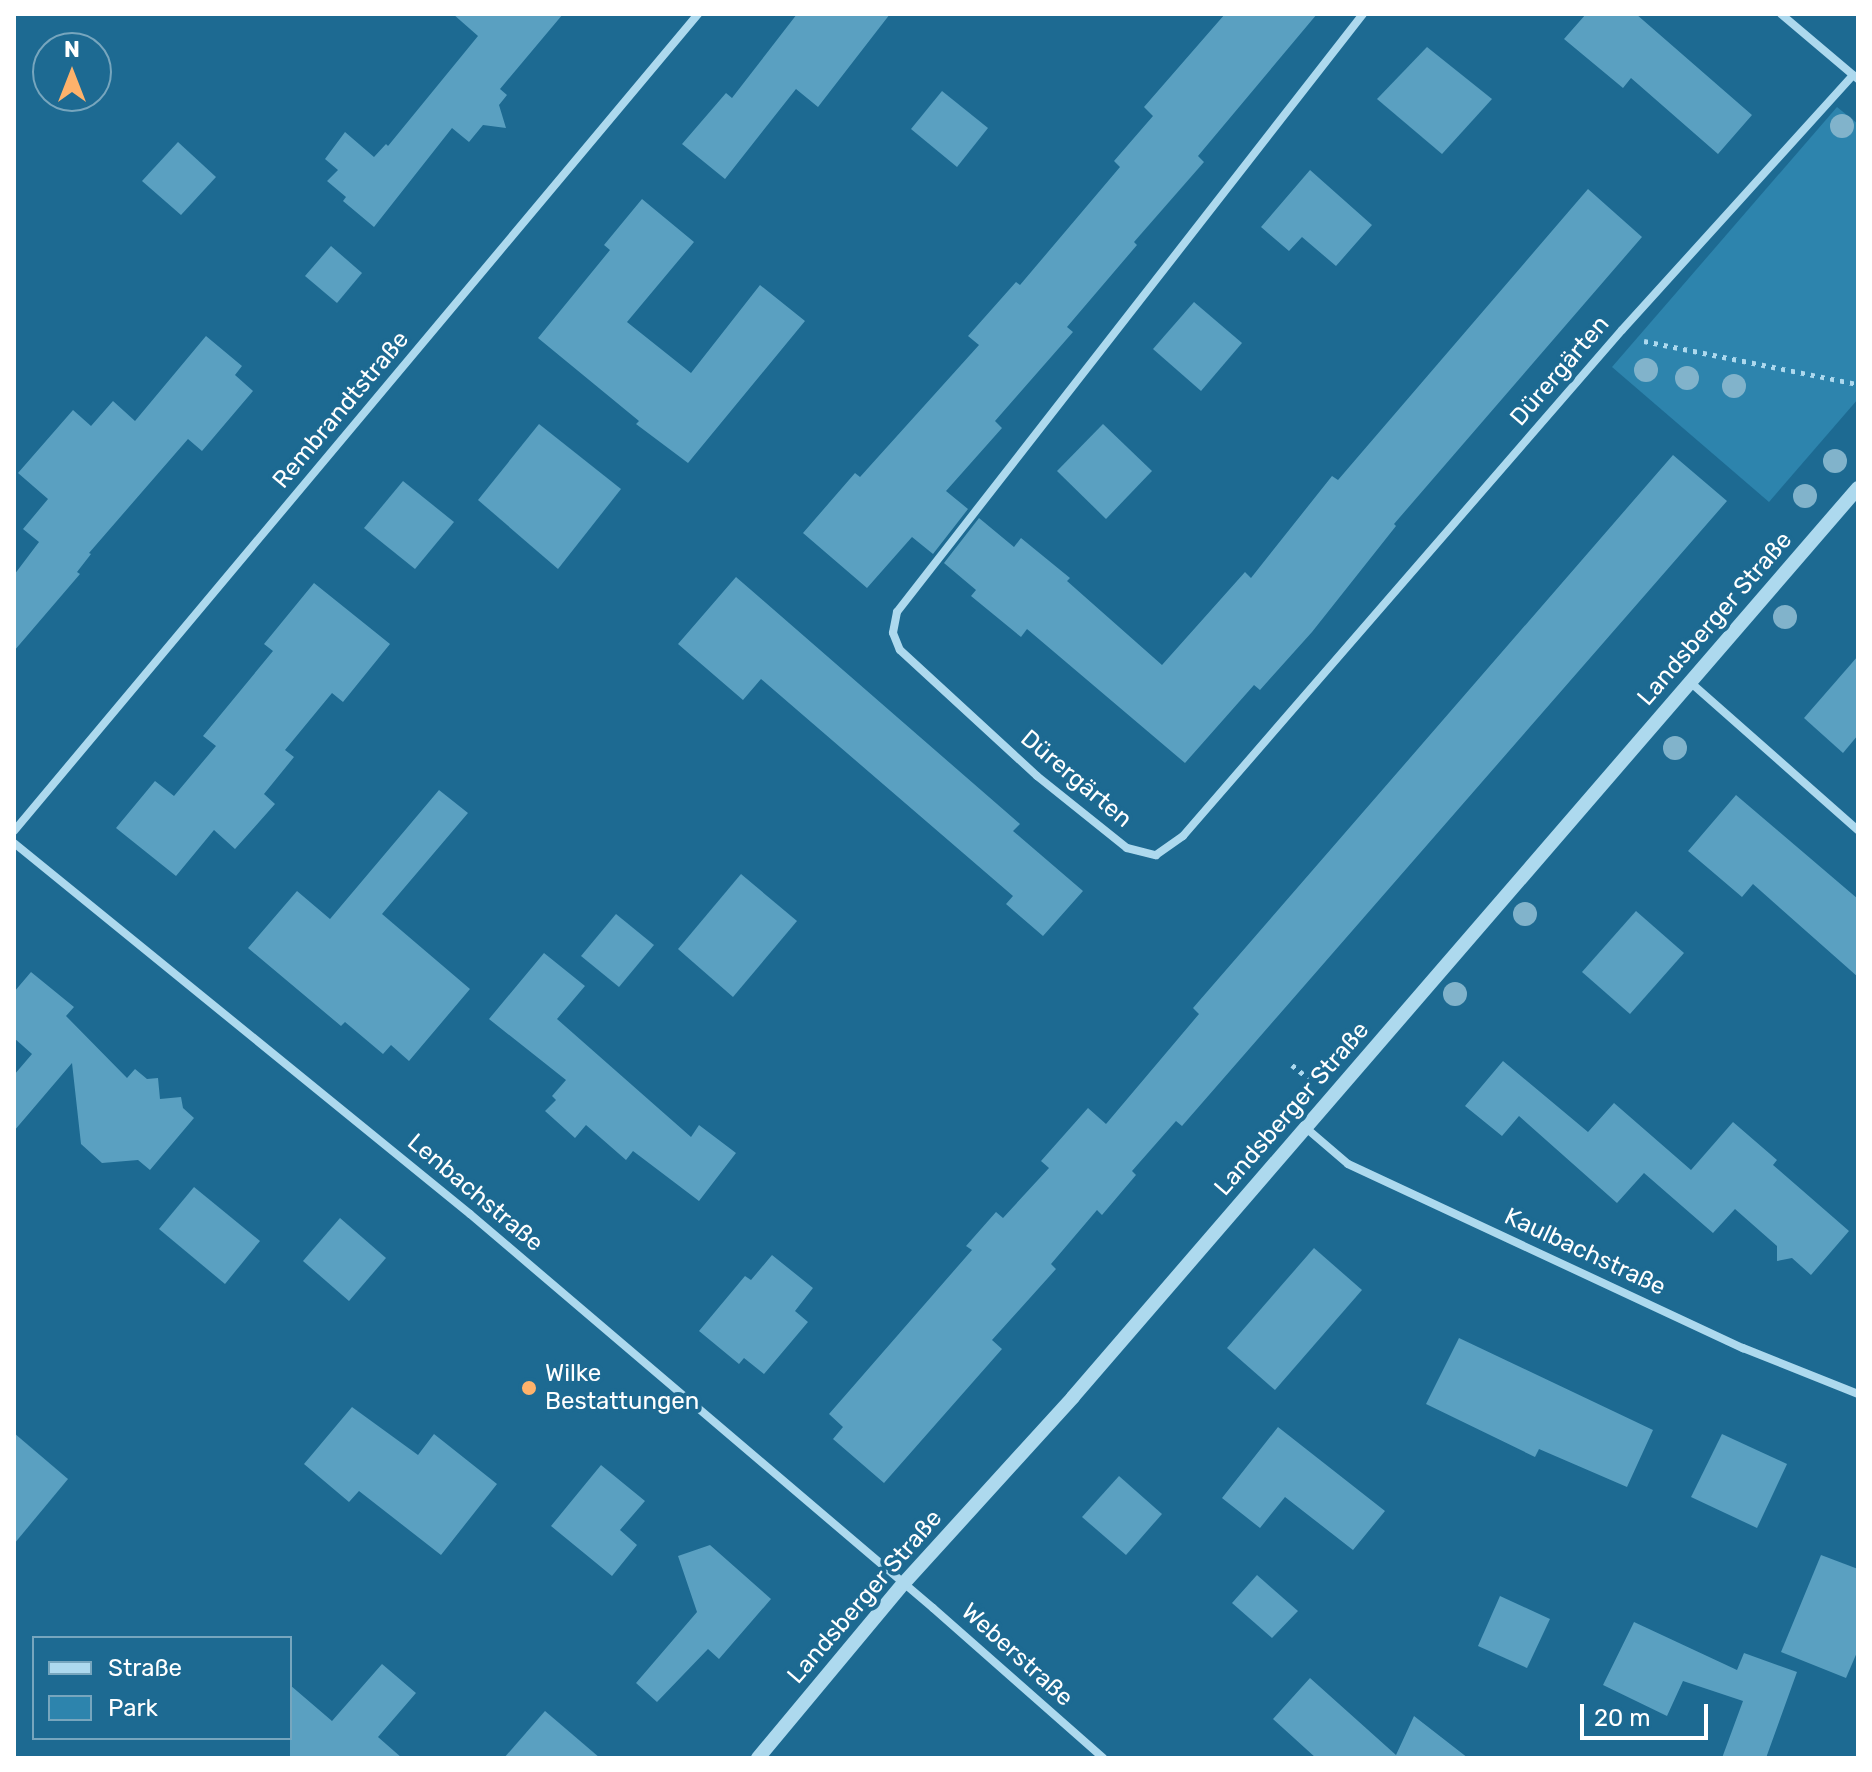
<!DOCTYPE html>
<meta charset="utf-8">
<style>
body{margin:0}
#map{position:relative;width:1872px;height:1772px;overflow:hidden;background:#1d6a92;font-family:Rubik,sans-serif}
div>[style]{position:absolute}
[style*='--x']{left:calc(var(--x)*1px);top:calc(var(--y)*1px);width:calc(var(--w)*1px);rotate:calc(var(--a)*1deg)}
.green>*{inset:0;background:#2d84ad}
.building>*{inset:0;background:#5aa0c1}
.path>*{height:5px;margin-top:-2.5px;transform-origin:0;background:repeating-linear-gradient(90deg,#add9ee 0 4px,transparent 0 10px)}
.minor>*{height:8px;margin:-4px;padding:0 4px;transform-origin:4px;border-radius:4px;background:#add9ee}
.tertiary>*{height:14px;margin:-7px;padding:0 7px;transform-origin:7px;border-radius:7px;background:#add9ee}
.trees>*{width:24px;height:24px;margin:-12px;border-radius:50%;background:#81b3cb}
.dots>*{width:22px;height:22px;translate:-50% -50%;box-sizing:border-box;border:4px solid #1d6a92;border-radius:50%}
span{translate:-50% -50%;white-space:nowrap;text-align:center;line-height:1.15;-webkit-text-stroke:8px #1d6a92;paint-order:stroke}
.street-label{font-size:24px;color:#fff}
.poi-label{font-size:24px;color:#fff}
.left{translate:0 -50%;text-align:left}
.frame{position:absolute;inset:0;border:16px solid #fff;pointer-events:none}
.legend{position:absolute;left:32px;top:1636px;width:260px;height:104px;box-sizing:border-box;background:#1d6a92;border:2px solid #77a6be;margin:0;padding:10px 14px;list-style:none;font-size:24px;color:#fff}
.legend li{display:flex;align-items:center;gap:16px;height:40px}
.legend b{width:40px;border:2px solid #77a6be}
.north{position:absolute;left:32px;top:32px;width:80px;height:80px;box-sizing:border-box;background:#1d6a92;border:2px solid #77a6be;border-radius:50%;rotate:0deg;font-size:22px;font-weight:700;line-height:32px;text-align:center;color:#fff}
.north::after{content:'';display:block;margin:auto;width:28px;height:36px;background:#feb26b;clip-path:polygon(50% 0,100% 100%,50% 72%,0 100%)}
.scale{position:absolute;left:1580px;top:1704px;width:128px;height:36px;box-sizing:border-box;border:4px solid #fff;border-top:0;padding-left:10px;font-size:24px;line-height:28px;white-space:nowrap;color:#fff;-webkit-text-stroke:6px #1d6a92;paint-order:stroke}
</style>
<div id="map">
<div class="green">
<i style="clip-path:polygon(1837px 107px,1858px 124px,1858px 399px,1769px 502px,1612px 367px)"></i>
</div>
<div class="building">
<i style="clip-path:polygon(453px 14px,563px 14px,500px 89px,507px 95px,499px 105px,506px 128px,483px 125px,469px 142px,452px 128px,374px 227px,343px 201px,346px 197px,327px 181px,338px 170px,325px 159px,345px 132px,374px 157px,386px 144px,388px 146px,478px 36px)"></i>
<i style="clip-path:polygon(797px 14px,890px 14px,818px 107px,796px 89px,725px 179px,682px 144px,726px 93px,732px 98px)"></i>
<i style="clip-path:polygon(1225px 14px,1317px 14px,1198px 156px,1204px 162px,1134px 242px,1137px 245px,1067px 327px,1073px 332px,995px 421px,1002px 428px,946px 491px,968px 509px,933px 554px,912px 537px,867px 588px,803px 533px,855px 473px,860px 477px,979px 345px,968px 336px,1016px 282px,1020px 285px,1120px 167px,1114px 161px,1153px 116px,1144px 107px)"></i>
<i style="clip-path:polygon(1586px 14px,1636px 14px,1752px 115px,1718px 154px,1631px 78px,1623px 88px,1564px 39px)"></i>
<i style="clip-path:polygon(1427px 47px,1492px 99px,1442px 154px,1377px 99px)"></i>
<i style="clip-path:polygon(942px 91px,988px 128px,957px 167px,911px 129px)"></i>
<i style="clip-path:polygon(178px 142px,216px 177px,181px 215px,142px 181px)"></i>
<i style="clip-path:polygon(1310px 170px,1372px 225px,1336px 266px,1302px 237px,1289px 251px,1261px 227px)"></i>
<i style="clip-path:polygon(1588px 189px,1642px 237px,1394px 524px,1396px 526px,1312px 632px,1260px 690px,1254px 685px,1185px 763px,1027px 629px,1021px 637px,971px 596px,976px 590px,944px 563px,979px 518px,1014px 547px,1021px 538px,1070px 578px,1067px 581px,1162px 665px,1245px 572px,1251px 578px,1332px 476px,1338px 480px)"></i>
<i style="clip-path:polygon(642px 199px,694px 242px,627px 322px,691px 373px,760px 285px,805px 321px,688px 463px,636px 424px,639px 421px,538px 338px,610px 250px,604px 245px)"></i>
<i style="clip-path:polygon(331px 246px,362px 273px,337px 303px,305px 276px)"></i>
<i style="clip-path:polygon(1194px 302px,1242px 343px,1201px 391px,1153px 349px)"></i>
<i style="clip-path:polygon(206px 336px,242px 366px,235px 375px,253px 391px,202px 451px,188px 439px,89px 553px,91px 554px,77px 572px,80px 574px,14px 651px,14px 575px,39px 542px,23px 529px,48px 499px,18px 473px,73px 410px,91px 426px,113px 401px,135px 421px)"></i>
<i style="clip-path:polygon(539px 424px,621px 489px,558px 569px,478px 500px)"></i>
<i style="clip-path:polygon(1103px 424px,1152px 471px,1106px 519px,1057px 471px)"></i>
<i style="clip-path:polygon(1673px 455px,1727px 501px,1182px 1126px,1176px 1121px,1132px 1171px,1136px 1175px,1102px 1215px,1097px 1210px,1051px 1264px,1056px 1269px,992px 1340px,1002px 1349px,884px 1483px,833px 1439px,843px 1427px,829px 1414px,972px 1250px,966px 1246px,996px 1212px,1003px 1218px,1049px 1168px,1041px 1161px,1088px 1108px,1106px 1124px,1199px 1014px,1193px 1008px)"></i>
<i style="clip-path:polygon(403px 481px,454px 522px,415px 569px,364px 528px)"></i>
<i style="clip-path:polygon(736px 577px,1020px 824px,1013px 831px,1083px 891px,1043px 936px,1006px 904px,1013px 896px,761px 679px,743px 700px,678px 644px)"></i>
<i style="clip-path:polygon(314px 583px,390px 644px,343px 702px,332px 693px,285px 750px,294px 757px,264px 794px,275px 804px,235px 849px,214px 830px,176px 876px,116px 828px,155px 781px,174px 796px,216px 746px,203px 736px,273px 651px,264px 644px)"></i>
<i style="clip-path:polygon(1858px 656px,1858px 735px,1843px 753px,1804px 718px)"></i>
<i style="clip-path:polygon(439px 790px,468px 813px,382px 914px,470px 989px,409px 1061px,391px 1045px,383px 1054px,345px 1022px,341px 1026px,248px 948px,297px 891px,330px 919px)"></i>
<i style="clip-path:polygon(1736px 795px,1858px 899px,1858px 977px,1753px 884px,1742px 897px,1688px 851px)"></i>
<i style="clip-path:polygon(741px 874px,797px 921px,733px 997px,678px 949px)"></i>
<i style="clip-path:polygon(1636px 911px,1684px 953px,1630px 1014px,1582px 972px)"></i>
<i style="clip-path:polygon(616px 914px,654px 945px,619px 987px,581px 956px)"></i>
<i style="clip-path:polygon(544px 953px,585px 986px,557px 1019px,691px 1137px,699px 1125px,736px 1153px,699px 1201px,633px 1151px,626px 1160px,586px 1125px,575px 1138px,545px 1111px,556px 1100px,552px 1096px,566px 1080px,489px 1019px)"></i>
<i style="clip-path:polygon(31px 972px,74px 1007px,66px 1016px,127px 1078px,135px 1069px,147px 1079px,158px 1078px,160px 1099px,181px 1097px,183px 1108px,194px 1118px,150px 1170px,138px 1160px,102px 1163px,81px 1144px,72px 1063px,14px 1131px,14px 1075px,32px 1054px,14px 1038px,14px 992px)"></i>
<i style="clip-path:polygon(1503px 1061px,1588px 1132px,1614px 1103px,1691px 1170px,1733px 1122px,1777px 1160px,1773px 1165px,1849px 1231px,1811px 1275px,1792px 1258px,1777px 1261px,1777px 1246px,1735px 1209px,1713px 1233px,1644px 1173px,1617px 1203px,1519px 1116px,1502px 1136px,1465px 1106px)"></i>
<i style="clip-path:polygon(194px 1187px,260px 1241px,225px 1284px,159px 1229px)"></i>
<i style="clip-path:polygon(340px 1218px,386px 1258px,349px 1301px,303px 1261px)"></i>
<i style="clip-path:polygon(1314px 1248px,1362px 1290px,1275px 1390px,1227px 1348px)"></i>
<i style="clip-path:polygon(772px 1255px,813px 1288px,795px 1311px,808px 1322px,764px 1374px,744px 1358px,739px 1364px,699px 1331px,745px 1276px,751px 1280px)"></i>
<i style="clip-path:polygon(1459px 1338px,1653px 1430px,1627px 1487px,1539px 1449px,1535px 1457px,1426px 1404px)"></i>
<i style="clip-path:polygon(352px 1407px,418px 1455px,434px 1434px,497px 1484px,441px 1555px,359px 1491px,349px 1502px,304px 1464px)"></i>
<i style="clip-path:polygon(1278px 1427px,1385px 1511px,1353px 1550px,1285px 1497px,1260px 1528px,1222px 1498px)"></i>
<i style="clip-path:polygon(14px 1433px,68px 1479px,14px 1544px)"></i>
<i style="clip-path:polygon(1722px 1434px,1787px 1464px,1757px 1528px,1691px 1497px)"></i>
<i style="clip-path:polygon(601px 1465px,645px 1501px,620px 1530px,637px 1545px,612px 1576px,551px 1526px)"></i>
<i style="clip-path:polygon(1119px 1476px,1162px 1514px,1126px 1555px,1082px 1517px)"></i>
<i style="clip-path:polygon(710px 1545px,771px 1599px,719px 1659px,708px 1649px,657px 1702px,636px 1683px,697px 1612px,678px 1556px)"></i>
<i style="clip-path:polygon(1821px 1555px,1858px 1569px,1858px 1650px,1846px 1678px,1781px 1652px)"></i>
<i style="clip-path:polygon(1257px 1575px,1298px 1611px,1272px 1638px,1232px 1603px)"></i>
<i style="clip-path:polygon(1500px 1596px,1550px 1619px,1527px 1668px,1478px 1646px)"></i>
<i style="clip-path:polygon(1634px 1622px,1737px 1670px,1744px 1653px,1797px 1672px,1766px 1758px,1722px 1758px,1743px 1701px,1683px 1681px,1667px 1716px,1603px 1685px)"></i>
<i style="clip-path:polygon(382px 1664px,416px 1693px,378px 1737px,402px 1758px,290px 1758px,290px 1685px,332px 1721px)"></i>
<i style="clip-path:polygon(1310px 1678px,1396px 1755px,1414px 1716px,1468px 1758px,1316px 1758px,1273px 1719px)"></i>
<i style="clip-path:polygon(545px 1711px,600px 1758px,504px 1758px)"></i>
</div>
<div class="path">
<i style="--x:1644;--y:341;--w:218;--a:11.4"></i>
<i style="--x:1292;--y:1065;--w:26;--a:39"></i>
</div>
<div class="minor">
<i style="--x:1363;--y:14;--w:758;--a:127.93"></i>
<i style="--x:897;--y:612;--w:21;--a:101"></i>
<i style="--x:893;--y:633;--w:18;--a:68"></i>
<i style="--x:900;--y:650;--w:186;--a:42.6"></i>
<i style="--x:1037;--y:776;--w:115;--a:38.7"></i>
<i style="--x:1127;--y:848;--w:30;--a:14"></i>
<i style="--x:1156;--y:855;--w:33;--a:-35"></i>
<i style="--x:1183;--y:836;--w:670;--a:-49.06"></i>
<i style="--x:1622;--y:330;--w:344;--a:-47.8"></i>
<i style="--x:1781;--y:14;--w:101;--a:40.2"></i>
<i style="--x:1690;--y:682;--w:224;--a:41.4"></i>
<i style="--x:14;--y:831;--w:1066;--a:-50.06"></i>
<i style="--x:14;--y:843;--w:588;--a:39.13"></i>
<i style="--x:470;--y:1214;--w:608;--a:40.4"></i>
<i style="--x:933;--y:1608;--w:227;--a:41.4"></i>
<i style="--x:1306;--y:1128;--w:55;--a:40.6"></i>
<i style="--x:1348;--y:1164;--w:436;--a:25"></i>
<i style="--x:1743;--y:1348;--w:124;--a:21.8"></i>
</div>
<div class="tertiary">
<i style="--x:758;--y:1758;--w:228;--a:-50.2"></i>
<i style="--x:904;--y:1583;--w:251;--a:-47.7"></i>
<i style="--x:1073;--y:1397;--w:1201;--a:-49.19"></i>
</div>
<div class="trees">
<i style="left:1842px;top:126px"></i>
<i style="left:1646px;top:370px"></i>
<i style="left:1687px;top:378px"></i>
<i style="left:1734px;top:386px"></i>
<i style="left:1835px;top:461px"></i>
<i style="left:1805px;top:496px"></i>
<i style="left:1785px;top:617px"></i>
<i style="left:1675px;top:748px"></i>
<i style="left:1525px;top:914px"></i>
<i style="left:1455px;top:994px"></i>
</div>
<div class="dots">
<i style="left:529px;top:1388px;background:#feb26b"></i>
</div>
<div class="street-label">
<span style="left:1560px;top:371px;rotate:-49deg">Dürergärten</span>
<span style="left:341px;top:410px;rotate:-50deg">Rembrandtstraße</span>
<span style="left:1715px;top:619px;rotate:-49deg">Landsberger Straße</span>
<span style="left:1076px;top:779px;rotate:40deg">Dürergärten</span>
<span style="left:1292px;top:1109px;rotate:-49deg">Landsberger Straße</span>
<span style="left:475px;top:1193px;rotate:40deg">Lenbachstraße</span>
<span style="left:1585px;top:1252px;rotate:25deg">Kaulbachstraße</span>
<span style="left:865px;top:1597px;rotate:-49deg">Landsberger Straße</span>
<span style="left:1017px;top:1655px;rotate:42deg">Weberstraße</span>
</div>
<div class="poi-label">
<span class="left" style="left:545px;top:1388px">Wilke<br>Bestattungen</span>
</div>
<div class="frame"></div>
<ul class="legend">
<li><b style="height:10px;background:#add9ee"></b>Straße</li>
<li><b style="height:22px;background:#2d84ad"></b>Park</li>
</ul>
<div class="north">N</div>
<div class="scale">20 m</div>
</div>
